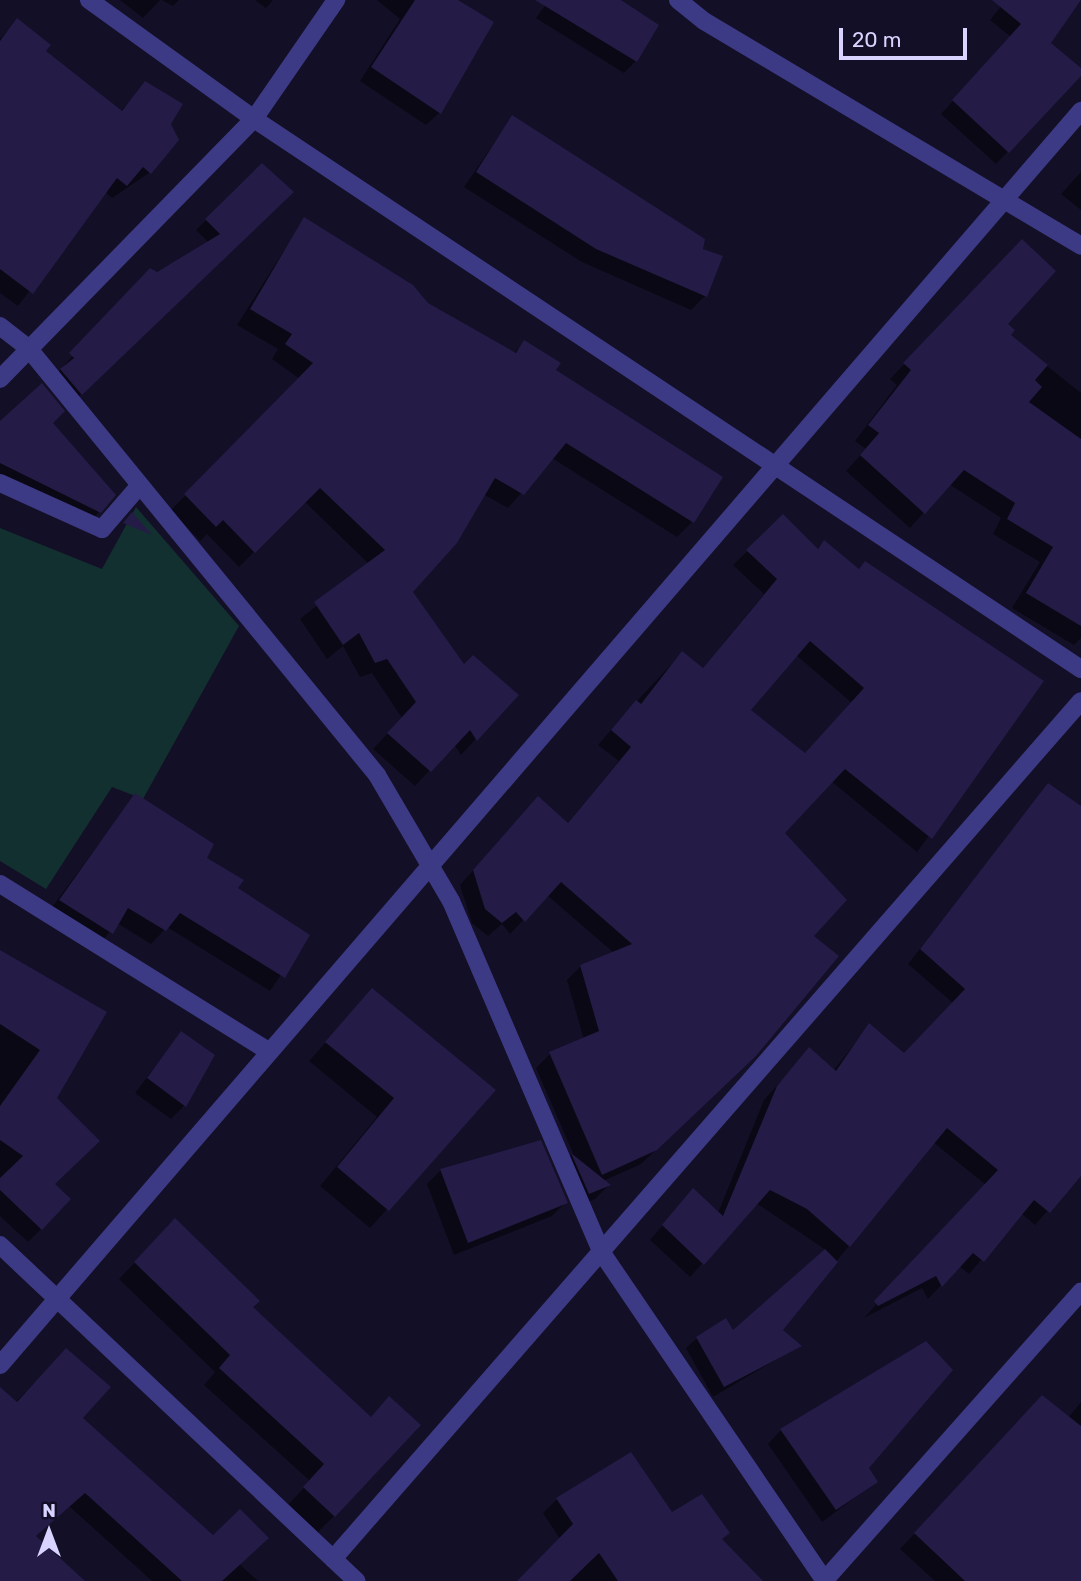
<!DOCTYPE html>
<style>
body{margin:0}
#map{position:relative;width:1081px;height:1581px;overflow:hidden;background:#130f26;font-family:Rubik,sans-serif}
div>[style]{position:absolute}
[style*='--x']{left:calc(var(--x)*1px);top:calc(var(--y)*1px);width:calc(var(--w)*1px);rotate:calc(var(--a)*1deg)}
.green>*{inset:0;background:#12302f}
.shadow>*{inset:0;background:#0007}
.building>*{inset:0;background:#241b47}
.minor>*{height:18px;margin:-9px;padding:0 9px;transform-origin:9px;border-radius:9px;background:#3d3a85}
.tertiary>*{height:18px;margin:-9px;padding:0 9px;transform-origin:9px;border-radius:9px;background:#3d3a85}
span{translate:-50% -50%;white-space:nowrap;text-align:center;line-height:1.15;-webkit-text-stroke:5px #130f26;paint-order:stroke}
.north{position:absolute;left:14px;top:1497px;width:70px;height:70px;-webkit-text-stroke:5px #130f26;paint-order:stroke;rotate:0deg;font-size:19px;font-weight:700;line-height:28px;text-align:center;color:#d9d4ff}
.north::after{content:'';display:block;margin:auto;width:24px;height:32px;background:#d9d4ff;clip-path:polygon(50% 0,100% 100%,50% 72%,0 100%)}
.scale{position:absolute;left:839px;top:28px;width:128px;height:32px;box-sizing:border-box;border:4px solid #d9d4ff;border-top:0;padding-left:9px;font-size:21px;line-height:24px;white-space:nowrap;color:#d9d4ff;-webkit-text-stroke:5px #130f26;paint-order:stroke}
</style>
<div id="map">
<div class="green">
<i style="clip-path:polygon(136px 507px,239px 626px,143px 799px,112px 787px,46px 889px,0 861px,0 528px,102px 569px)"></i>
</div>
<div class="shadow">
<i style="clip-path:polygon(120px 0,160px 0,143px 18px)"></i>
<i style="clip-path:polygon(162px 0,179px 0,173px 6px)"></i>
<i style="clip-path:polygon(255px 0,273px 0,266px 8px)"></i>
<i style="clip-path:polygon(377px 0,454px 0,439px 113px,426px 125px,360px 81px,400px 19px)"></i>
<i style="clip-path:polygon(549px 0,616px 0,636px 61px,624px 73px,536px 18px)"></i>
<i style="clip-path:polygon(1006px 0,1081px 0,1049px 43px,1081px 74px,996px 164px,941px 114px,1011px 37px,990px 20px)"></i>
<i style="clip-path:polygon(18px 20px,44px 51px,120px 112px,145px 84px,169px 124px,149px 173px,112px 198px,105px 192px,18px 306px,0 293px,0 39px)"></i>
<i style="clip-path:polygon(512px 117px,700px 250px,705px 296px,691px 310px,582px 262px,464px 187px)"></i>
<i style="clip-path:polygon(262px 166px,282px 202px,71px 404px,51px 380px,140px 281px,209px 243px,196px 230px)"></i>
<i style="clip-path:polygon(1081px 172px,1081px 210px,1061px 194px)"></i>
<i style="clip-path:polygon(304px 219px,427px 304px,513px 354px,525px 342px,692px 522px,677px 537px,552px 458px,508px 508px,483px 494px,411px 592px,464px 667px,516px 695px,461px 755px,454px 744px,415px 786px,373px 749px,402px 718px,372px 673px,360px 677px,343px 646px,327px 659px,300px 619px,369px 564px,304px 501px,239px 567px,207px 534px,200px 541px,171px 510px,300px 379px,272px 359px,278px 349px,237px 325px)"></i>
<i style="clip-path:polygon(1007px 256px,1008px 335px,1081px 393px,1081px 638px,1074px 645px,1012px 608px,1040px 562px,993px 534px,1001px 518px,949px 484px,910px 528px,846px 471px,866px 449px,855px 441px,897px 385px,890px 379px)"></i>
<i style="clip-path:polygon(0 424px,99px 512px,86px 526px,0 483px)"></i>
<i style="clip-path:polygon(evenodd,783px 517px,816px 550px,824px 542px,858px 570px,1042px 682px,917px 852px,831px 781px,783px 833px,811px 936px,740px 1069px,641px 1164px,603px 1181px,608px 1186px,595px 1199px,575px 1207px,559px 1168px,573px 1153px,536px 1068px,550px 1054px,584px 1040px,567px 980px,581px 966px,614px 953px,547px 895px,510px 934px,502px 924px,488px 936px,472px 923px,460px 885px,525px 812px,567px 824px,619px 761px,598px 745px,623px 716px,682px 653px,702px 669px,764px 594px,733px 565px,783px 517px,796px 655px,852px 703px,804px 755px,749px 710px,796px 655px)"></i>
<i style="clip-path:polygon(1048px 785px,1081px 810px,1081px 1173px,1035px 1225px,1021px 1213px,969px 1274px,959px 1266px,928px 1299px,922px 1288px,864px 1318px,986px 1185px,933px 1142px,781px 1330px,799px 1346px,713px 1397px,686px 1348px,697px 1338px,732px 1333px,826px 1250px,756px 1203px,690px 1277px,650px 1240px,693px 1190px,718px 1213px,764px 1100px,809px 1050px,833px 1071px,869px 1026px,903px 1055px,953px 1003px,908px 964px)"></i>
<i style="clip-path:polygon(135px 795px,236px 889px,308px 935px,270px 991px,167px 927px,151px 944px,117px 923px,98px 946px,47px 914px)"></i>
<i style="clip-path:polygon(0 951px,105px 1013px,55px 1098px,53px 1184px,41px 1229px,28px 1242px,0 1216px)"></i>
<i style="clip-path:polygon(372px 991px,493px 1091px,370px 1228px,320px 1186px,377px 1117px,309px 1061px)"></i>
<i style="clip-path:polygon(181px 1033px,184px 1106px,171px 1119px,135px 1093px)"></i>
<i style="clip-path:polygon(441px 1170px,566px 1202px,552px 1216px,454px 1255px,427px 1184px)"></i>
<i style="clip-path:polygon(159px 1237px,251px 1307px,370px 1418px,334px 1516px,318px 1532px,288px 1505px,310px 1481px,204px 1385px,215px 1372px,119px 1279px)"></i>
<i style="clip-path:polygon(66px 1351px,81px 1419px,258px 1581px,152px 1581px,69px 1506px,34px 1537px,82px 1581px,0 1581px,0 1418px)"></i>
<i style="clip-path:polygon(1081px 1402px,1081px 1581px,935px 1581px,900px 1549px,1028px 1412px,1068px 1418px)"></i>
<i style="clip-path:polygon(781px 1430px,867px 1467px,876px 1482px,822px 1522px,768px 1444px)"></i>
<i style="clip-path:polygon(557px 1499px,671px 1515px,721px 1540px,760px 1581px,518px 1581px,560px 1539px,543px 1513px)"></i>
</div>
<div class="building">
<i style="clip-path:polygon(415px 0,458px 0,494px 22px,441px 114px,371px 67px)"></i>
<i style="clip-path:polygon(535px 0,621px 0,659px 25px,637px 62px)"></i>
<i style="clip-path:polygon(992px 0,1081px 0,1051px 43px,1081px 68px,1081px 76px,1009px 153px,952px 100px,1021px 24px)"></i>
<i style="clip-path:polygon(17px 18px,51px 45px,46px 51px,122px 111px,145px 81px,183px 104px,171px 124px,179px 140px,151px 174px,143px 167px,127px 186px,117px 178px,33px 294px,0 269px,0 41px)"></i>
<i style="clip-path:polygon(512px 115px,705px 239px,703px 249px,723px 256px,707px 297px,596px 249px,476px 172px)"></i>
<i style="clip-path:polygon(262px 163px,294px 192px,82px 395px,60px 369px,74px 358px,69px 353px,150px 268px,157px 272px,220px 234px,205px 219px)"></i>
<i style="clip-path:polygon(304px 217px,413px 285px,428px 303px,516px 353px,524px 340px,561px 363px,556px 370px,723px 477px,694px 523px,566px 443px,524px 495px,495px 478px,457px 543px,413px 592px,464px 664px,473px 655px,519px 695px,477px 741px,470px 730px,431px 772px,387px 733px,416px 702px,387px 659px,375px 663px,359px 633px,343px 645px,314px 602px,385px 550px,320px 488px,255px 553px,223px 520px,216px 527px,184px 494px,313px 363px,285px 344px,292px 334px,250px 309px)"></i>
<i style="clip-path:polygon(1022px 239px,1056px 271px,1008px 324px,1015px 330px,1011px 335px,1048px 365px,1035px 380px,1042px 387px,1029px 402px,1081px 439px,1081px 626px,1026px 593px,1053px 547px,1007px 519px,1015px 503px,964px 470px,925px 514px,860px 455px,879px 433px,868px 425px,911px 370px,903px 363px)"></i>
<i style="clip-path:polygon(42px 383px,65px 411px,53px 423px,116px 495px,101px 513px,0 463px,0 421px)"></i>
<i style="clip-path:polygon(132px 512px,152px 535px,123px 523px)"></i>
<i style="clip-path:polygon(evenodd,783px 514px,818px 549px,824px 540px,859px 569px,865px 561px,1044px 681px,932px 839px,845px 769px,785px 833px,847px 900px,814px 936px,839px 956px,756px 1056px,657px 1150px,602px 1175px,549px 1052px,599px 1031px,580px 965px,632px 944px,561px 882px,525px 922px,516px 912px,502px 923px,485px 909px,473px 870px,538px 796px,568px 823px,631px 747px,611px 730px,636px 700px,641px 704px,682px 651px,703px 668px,777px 579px,746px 550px,783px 514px,810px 641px,864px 688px,805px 753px,751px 710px,810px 641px)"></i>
<i style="clip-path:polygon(1048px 783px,1081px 806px,1081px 1176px,1050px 1213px,1034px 1200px,984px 1262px,973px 1253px,942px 1287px,936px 1276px,878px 1306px,874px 1301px,998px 1170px,947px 1128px,850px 1247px,807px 1209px,770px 1190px,704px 1265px,662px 1225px,693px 1188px,723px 1216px,777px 1086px,809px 1047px,836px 1071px,869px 1023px,904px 1053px,965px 989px,920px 949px)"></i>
<i style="clip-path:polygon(135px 793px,214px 844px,207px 858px,244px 880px,238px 888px,310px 935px,285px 978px,180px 913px,166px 931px,128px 908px,113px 934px,59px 900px)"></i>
<i style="clip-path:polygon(0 950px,107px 1012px,57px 1098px,100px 1141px,55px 1184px,71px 1199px,42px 1230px,0 1190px,0 1178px,23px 1156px,0 1140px,0 1106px,40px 1050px,0 1024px)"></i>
<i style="clip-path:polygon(372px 988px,496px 1090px,389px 1211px,337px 1167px,394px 1098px,325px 1042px)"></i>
<i style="clip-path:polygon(181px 1031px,215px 1055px,186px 1107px,147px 1078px)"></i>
<i style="clip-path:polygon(541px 1140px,568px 1203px,468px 1243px,440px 1169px)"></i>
<i style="clip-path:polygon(571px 1153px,611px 1185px,589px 1194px)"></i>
<i style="clip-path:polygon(175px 1218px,260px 1301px,253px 1307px,371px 1417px,389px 1396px,421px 1425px,335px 1517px,303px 1487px,324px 1464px,219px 1368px,230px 1355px,134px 1262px)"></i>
<i style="clip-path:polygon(825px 1249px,838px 1262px,783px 1330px,802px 1346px,724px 1387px,696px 1337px,726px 1318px,733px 1330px)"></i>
<i style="clip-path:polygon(926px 1341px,953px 1370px,869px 1468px,878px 1482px,836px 1510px,780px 1429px)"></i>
<i style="clip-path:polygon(66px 1348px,111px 1387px,83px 1418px,213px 1535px,240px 1509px,269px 1538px,222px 1581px,182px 1581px,85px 1493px,36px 1536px,85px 1581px,0 1581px,0 1387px,17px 1402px)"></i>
<i style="clip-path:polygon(1042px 1395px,1081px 1426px,1081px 1581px,965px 1581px,914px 1533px)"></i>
<i style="clip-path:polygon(631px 1452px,672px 1512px,702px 1494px,730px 1533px,722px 1539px,763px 1581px,618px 1581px,599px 1553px,570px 1581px,517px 1581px,573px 1524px,556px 1498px)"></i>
</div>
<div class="minor">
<i style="--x:89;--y:0;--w:203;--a:35.8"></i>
<i style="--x:254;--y:119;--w:993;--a:33.63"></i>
<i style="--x:678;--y:0;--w:33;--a:39"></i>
<i style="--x:704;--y:21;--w:439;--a:30.8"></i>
<i style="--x:0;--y:326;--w:37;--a:38"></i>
<i style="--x:29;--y:349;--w:550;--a:50.75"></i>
<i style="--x:377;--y:775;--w:146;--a:59.6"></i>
<i style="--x:451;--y:901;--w:383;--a:66.8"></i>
<i style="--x:602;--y:1253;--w:397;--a:55.8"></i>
<i style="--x:0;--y:379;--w:363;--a:-45.7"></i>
<i style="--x:254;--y:119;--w:145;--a:-55.4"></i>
<i style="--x:0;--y:483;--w:112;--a:24.3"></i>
<i style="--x:102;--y:529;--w:58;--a:-49.2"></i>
<i style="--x:0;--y:884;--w:316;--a:31.9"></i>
<i style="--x:0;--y:1245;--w:490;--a:43.3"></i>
<i style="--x:333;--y:1559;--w:1138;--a:-48.92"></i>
<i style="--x:824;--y:1581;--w:387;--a:-48.4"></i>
</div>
<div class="tertiary">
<i style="--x:0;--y:1365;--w:1656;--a:-49.24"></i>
</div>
<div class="north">N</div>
<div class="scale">20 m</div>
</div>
